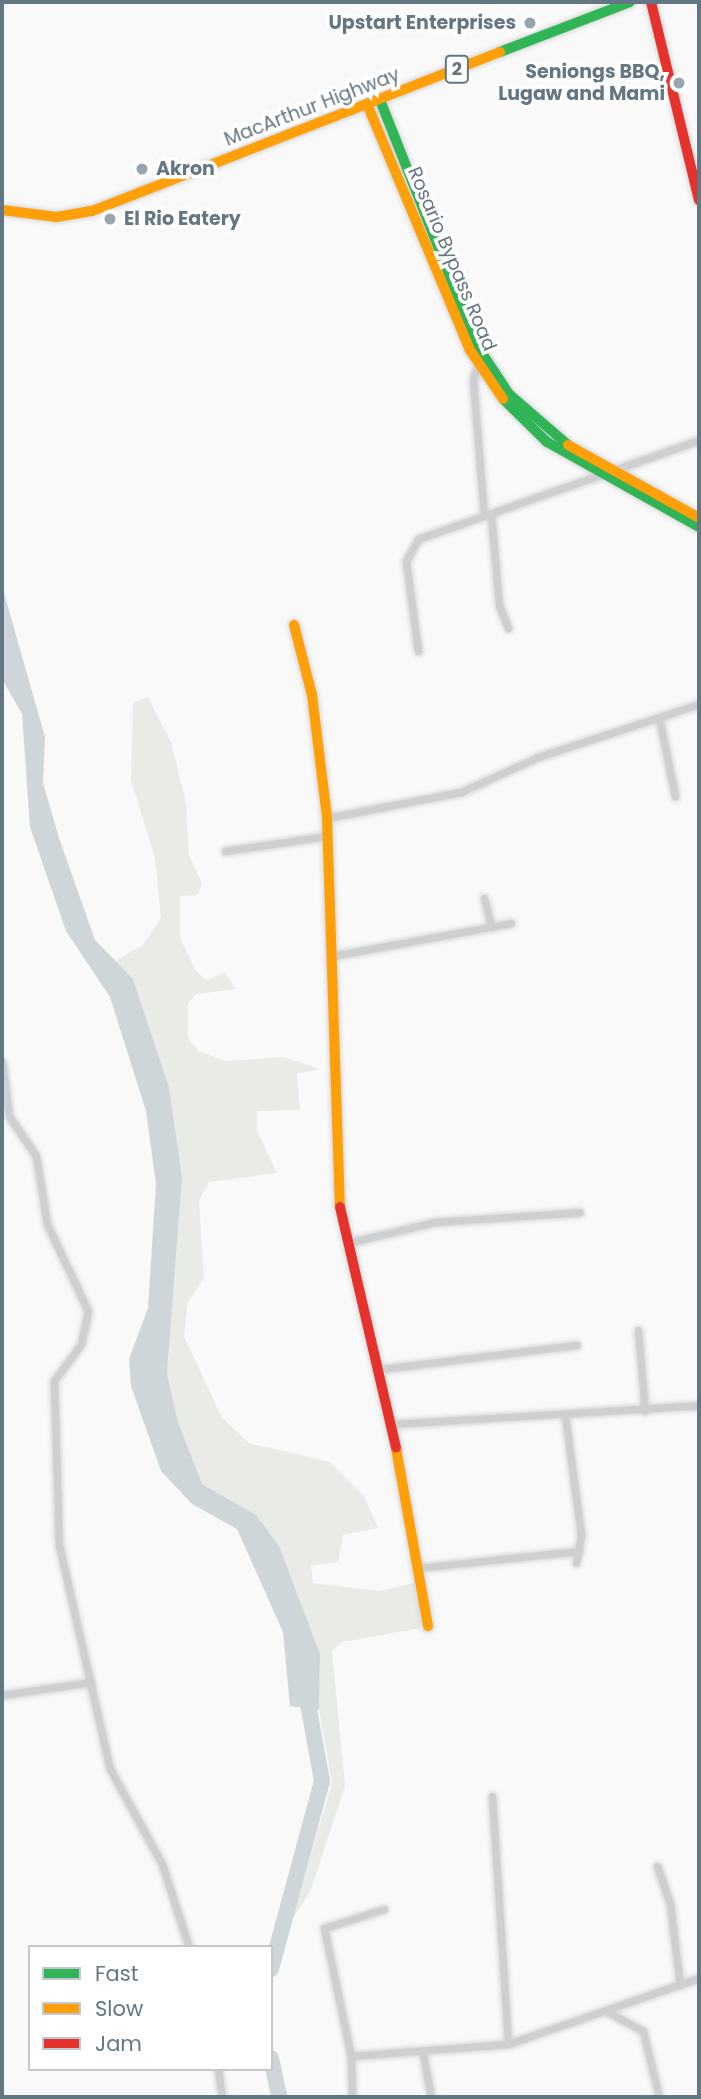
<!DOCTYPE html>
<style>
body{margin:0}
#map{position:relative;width:701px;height:2099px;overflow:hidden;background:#f9f9f9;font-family:Poppins,sans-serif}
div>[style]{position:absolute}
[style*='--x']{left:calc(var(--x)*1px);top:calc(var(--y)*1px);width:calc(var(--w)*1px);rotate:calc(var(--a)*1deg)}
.green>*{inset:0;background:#e8ebe6}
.water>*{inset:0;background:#ced6d9}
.river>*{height:16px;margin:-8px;padding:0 8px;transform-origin:8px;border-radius:8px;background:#ced6d9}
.roads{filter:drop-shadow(0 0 2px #d5d6d7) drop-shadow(0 0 2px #d5d6d7)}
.street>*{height:7px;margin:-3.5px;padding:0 3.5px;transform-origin:3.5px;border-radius:3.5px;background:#cecfd0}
.fast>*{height:10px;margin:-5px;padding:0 5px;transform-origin:5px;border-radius:5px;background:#30b455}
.slow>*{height:10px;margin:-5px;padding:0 5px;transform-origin:5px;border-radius:5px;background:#ff9f0a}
.jam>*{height:10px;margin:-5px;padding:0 5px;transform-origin:5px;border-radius:5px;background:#e5322d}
.dots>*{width:19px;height:19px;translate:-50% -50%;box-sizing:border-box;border:4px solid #fff;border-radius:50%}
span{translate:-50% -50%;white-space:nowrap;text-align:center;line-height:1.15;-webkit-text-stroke:7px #fff;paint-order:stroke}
.shield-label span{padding:2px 5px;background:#fff;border:2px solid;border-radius:5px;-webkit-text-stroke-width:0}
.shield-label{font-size:18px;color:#657683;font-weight:700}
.poi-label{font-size:19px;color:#657683;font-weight:700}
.right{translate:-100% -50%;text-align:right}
.left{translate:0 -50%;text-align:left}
.street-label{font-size:19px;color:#657683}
.frame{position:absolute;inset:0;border:4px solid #657683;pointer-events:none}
.legend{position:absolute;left:28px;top:1945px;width:245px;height:126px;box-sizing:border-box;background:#fff;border:2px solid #c1c8cd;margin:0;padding:9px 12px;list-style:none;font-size:21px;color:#657683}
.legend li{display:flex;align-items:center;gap:14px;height:35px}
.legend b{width:35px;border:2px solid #c1c8cd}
</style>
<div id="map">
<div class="green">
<i style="clip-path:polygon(148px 697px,171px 742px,186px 803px,189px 855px,202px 884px,197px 895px,180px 896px,180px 938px,196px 971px,206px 980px,225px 973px,236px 989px,196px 994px,188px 1004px,188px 1038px,198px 1051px,226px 1061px,284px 1057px,320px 1069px,297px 1074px,300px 1110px,257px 1111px,257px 1131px,277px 1173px,209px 1182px,199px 1201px,204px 1278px,188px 1302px,184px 1336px,222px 1418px,249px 1443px,330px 1462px,364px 1496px,378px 1528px,343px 1535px,338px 1562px,311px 1566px,313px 1583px,379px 1591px,417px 1582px,421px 1628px,342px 1642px,332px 1651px,345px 1786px,310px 1892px,292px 1919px,332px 1783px,319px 1710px,320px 1654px,256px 1515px,202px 1484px,178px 1422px,167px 1374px,182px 1177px,169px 1087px,133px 979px,115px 961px,143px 945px,161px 918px,155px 858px,131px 780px,133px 702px)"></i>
</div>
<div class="water">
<i style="clip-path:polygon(2px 586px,45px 737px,43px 783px,59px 838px,95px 940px,133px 979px,169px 1087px,182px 1177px,167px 1374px,178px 1422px,202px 1484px,256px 1515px,279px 1546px,320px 1654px,319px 1710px,290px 1706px,283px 1632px,237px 1529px,192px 1504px,161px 1471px,131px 1386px,129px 1359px,148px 1308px,156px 1184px,146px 1111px,110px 997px,66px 931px,30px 827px,22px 714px,2px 679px)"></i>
</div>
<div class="river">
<i style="--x:271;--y:1969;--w:195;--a:-74.8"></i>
<i style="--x:322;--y:1781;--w:96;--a:-100.3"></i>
<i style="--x:271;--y:2058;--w:40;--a:78"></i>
</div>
<div class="roads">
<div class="street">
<i style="--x:478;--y:363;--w:18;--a:106"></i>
<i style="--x:473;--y:380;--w:136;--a:85.4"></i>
<i style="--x:491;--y:515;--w:90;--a:84.9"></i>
<i style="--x:499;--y:605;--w:25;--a:69"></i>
<i style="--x:418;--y:651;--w:91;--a:-97.6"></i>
<i style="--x:406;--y:561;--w:25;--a:-61"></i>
<i style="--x:418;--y:539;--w:298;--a:-19.4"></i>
<i style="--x:659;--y:718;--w:80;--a:78.4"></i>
<i style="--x:327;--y:818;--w:136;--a:-11"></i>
<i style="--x:461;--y:792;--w:85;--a:-24.4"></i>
<i style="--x:538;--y:757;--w:169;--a:-18.2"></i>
<i style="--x:225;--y:851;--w:103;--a:-8.4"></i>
<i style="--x:484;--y:898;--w:30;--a:76"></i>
<i style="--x:332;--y:956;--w:182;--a:-10.4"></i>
<i style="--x:2;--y:1062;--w:54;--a:82.6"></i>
<i style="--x:9;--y:1116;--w:48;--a:56"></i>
<i style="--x:36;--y:1156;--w:69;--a:80.8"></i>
<i style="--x:47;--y:1224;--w:96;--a:64.8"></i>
<i style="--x:88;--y:1311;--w:34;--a:102"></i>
<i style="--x:81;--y:1344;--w:46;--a:126.1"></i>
<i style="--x:54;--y:1381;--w:164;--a:88.3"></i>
<i style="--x:59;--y:1545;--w:230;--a:77.2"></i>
<i style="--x:110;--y:1769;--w:108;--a:61.3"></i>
<i style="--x:162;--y:1864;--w:87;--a:72"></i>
<i style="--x:347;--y:1243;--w:90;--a:-13.4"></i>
<i style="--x:435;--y:1222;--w:145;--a:-3.9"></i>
<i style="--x:638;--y:1330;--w:81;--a:85.1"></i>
<i style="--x:381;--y:1369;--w:197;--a:-7"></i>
<i style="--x:565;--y:1415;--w:121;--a:82.4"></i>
<i style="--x:581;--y:1535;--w:28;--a:100"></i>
<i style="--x:392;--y:1424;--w:308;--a:-3.5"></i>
<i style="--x:417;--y:1568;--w:163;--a:-6"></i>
<i style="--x:2;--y:1695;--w:90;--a:-8.3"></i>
<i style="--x:492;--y:1796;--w:249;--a:86.3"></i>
<i style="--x:657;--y:1866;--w:40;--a:71.1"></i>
<i style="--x:670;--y:1904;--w:82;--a:83"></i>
<i style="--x:384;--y:1909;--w:63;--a:162.4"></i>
<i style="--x:324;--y:1928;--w:131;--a:78.1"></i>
<i style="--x:351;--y:2056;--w:157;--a:-4.4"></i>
<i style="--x:508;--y:2044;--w:202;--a:-19.1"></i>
<i style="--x:606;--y:2011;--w:42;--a:28.4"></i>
<i style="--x:643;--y:2031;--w:68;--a:76.4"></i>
<i style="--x:423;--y:2054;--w:44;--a:79.5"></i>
<i style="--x:351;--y:2056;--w:41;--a:88.6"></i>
<i style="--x:218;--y:2069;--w:28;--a:82"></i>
</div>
<div class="fast">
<i style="--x:500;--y:52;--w:139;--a:-21"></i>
<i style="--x:380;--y:100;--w:266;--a:68.4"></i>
<i style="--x:478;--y:347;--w:56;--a:56.6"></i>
<i style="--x:509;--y:394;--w:78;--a:40.8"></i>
<i style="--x:503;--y:399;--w:62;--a:44.3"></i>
<i style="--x:547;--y:442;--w:174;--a:29.2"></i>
</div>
<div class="slow">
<i style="--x:367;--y:104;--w:267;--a:67.3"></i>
<i style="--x:470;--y:350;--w:59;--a:56"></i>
<i style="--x:2;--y:210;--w:55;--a:7.3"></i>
<i style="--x:57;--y:217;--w:36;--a:-10"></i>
<i style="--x:92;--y:211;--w:438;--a:-21.3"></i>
<i style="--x:568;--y:445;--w:150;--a:29.1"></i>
<i style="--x:294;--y:625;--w:72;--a:75.6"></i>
<i style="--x:312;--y:695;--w:124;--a:83"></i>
<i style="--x:327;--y:818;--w:389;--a:88.1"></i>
<i style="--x:396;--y:1448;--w:181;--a:79.8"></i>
</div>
<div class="jam">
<i style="--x:651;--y:2;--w:204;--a:76.4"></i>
<i style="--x:340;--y:1207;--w:247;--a:76.9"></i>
</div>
</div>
<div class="dots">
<i style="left:530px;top:23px;background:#99a4ac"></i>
<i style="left:679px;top:83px;background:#99a4ac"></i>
<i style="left:142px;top:169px;background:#99a4ac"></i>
<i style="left:110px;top:219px;background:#99a4ac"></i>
</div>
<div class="shield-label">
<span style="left:457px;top:69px">2</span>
</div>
<div class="poi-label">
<span class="right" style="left:516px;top:23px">Upstart Enterprises</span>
<span class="right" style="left:665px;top:83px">Seniongs BBQ,<br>Lugaw and Mami</span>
<span class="left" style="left:156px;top:169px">Akron</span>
<span class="left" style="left:124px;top:219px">El Rio Eatery</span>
</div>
<div class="street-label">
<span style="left:312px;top:107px;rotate:-21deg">MacArthur Highway</span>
<span style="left:452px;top:259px;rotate:67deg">Rosario Bypass Road</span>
</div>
<div class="frame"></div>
<ul class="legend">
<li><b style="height:9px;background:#30b455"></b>Fast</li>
<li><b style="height:9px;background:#ff9f0a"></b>Slow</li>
<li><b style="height:9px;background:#e5322d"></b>Jam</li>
</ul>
</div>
